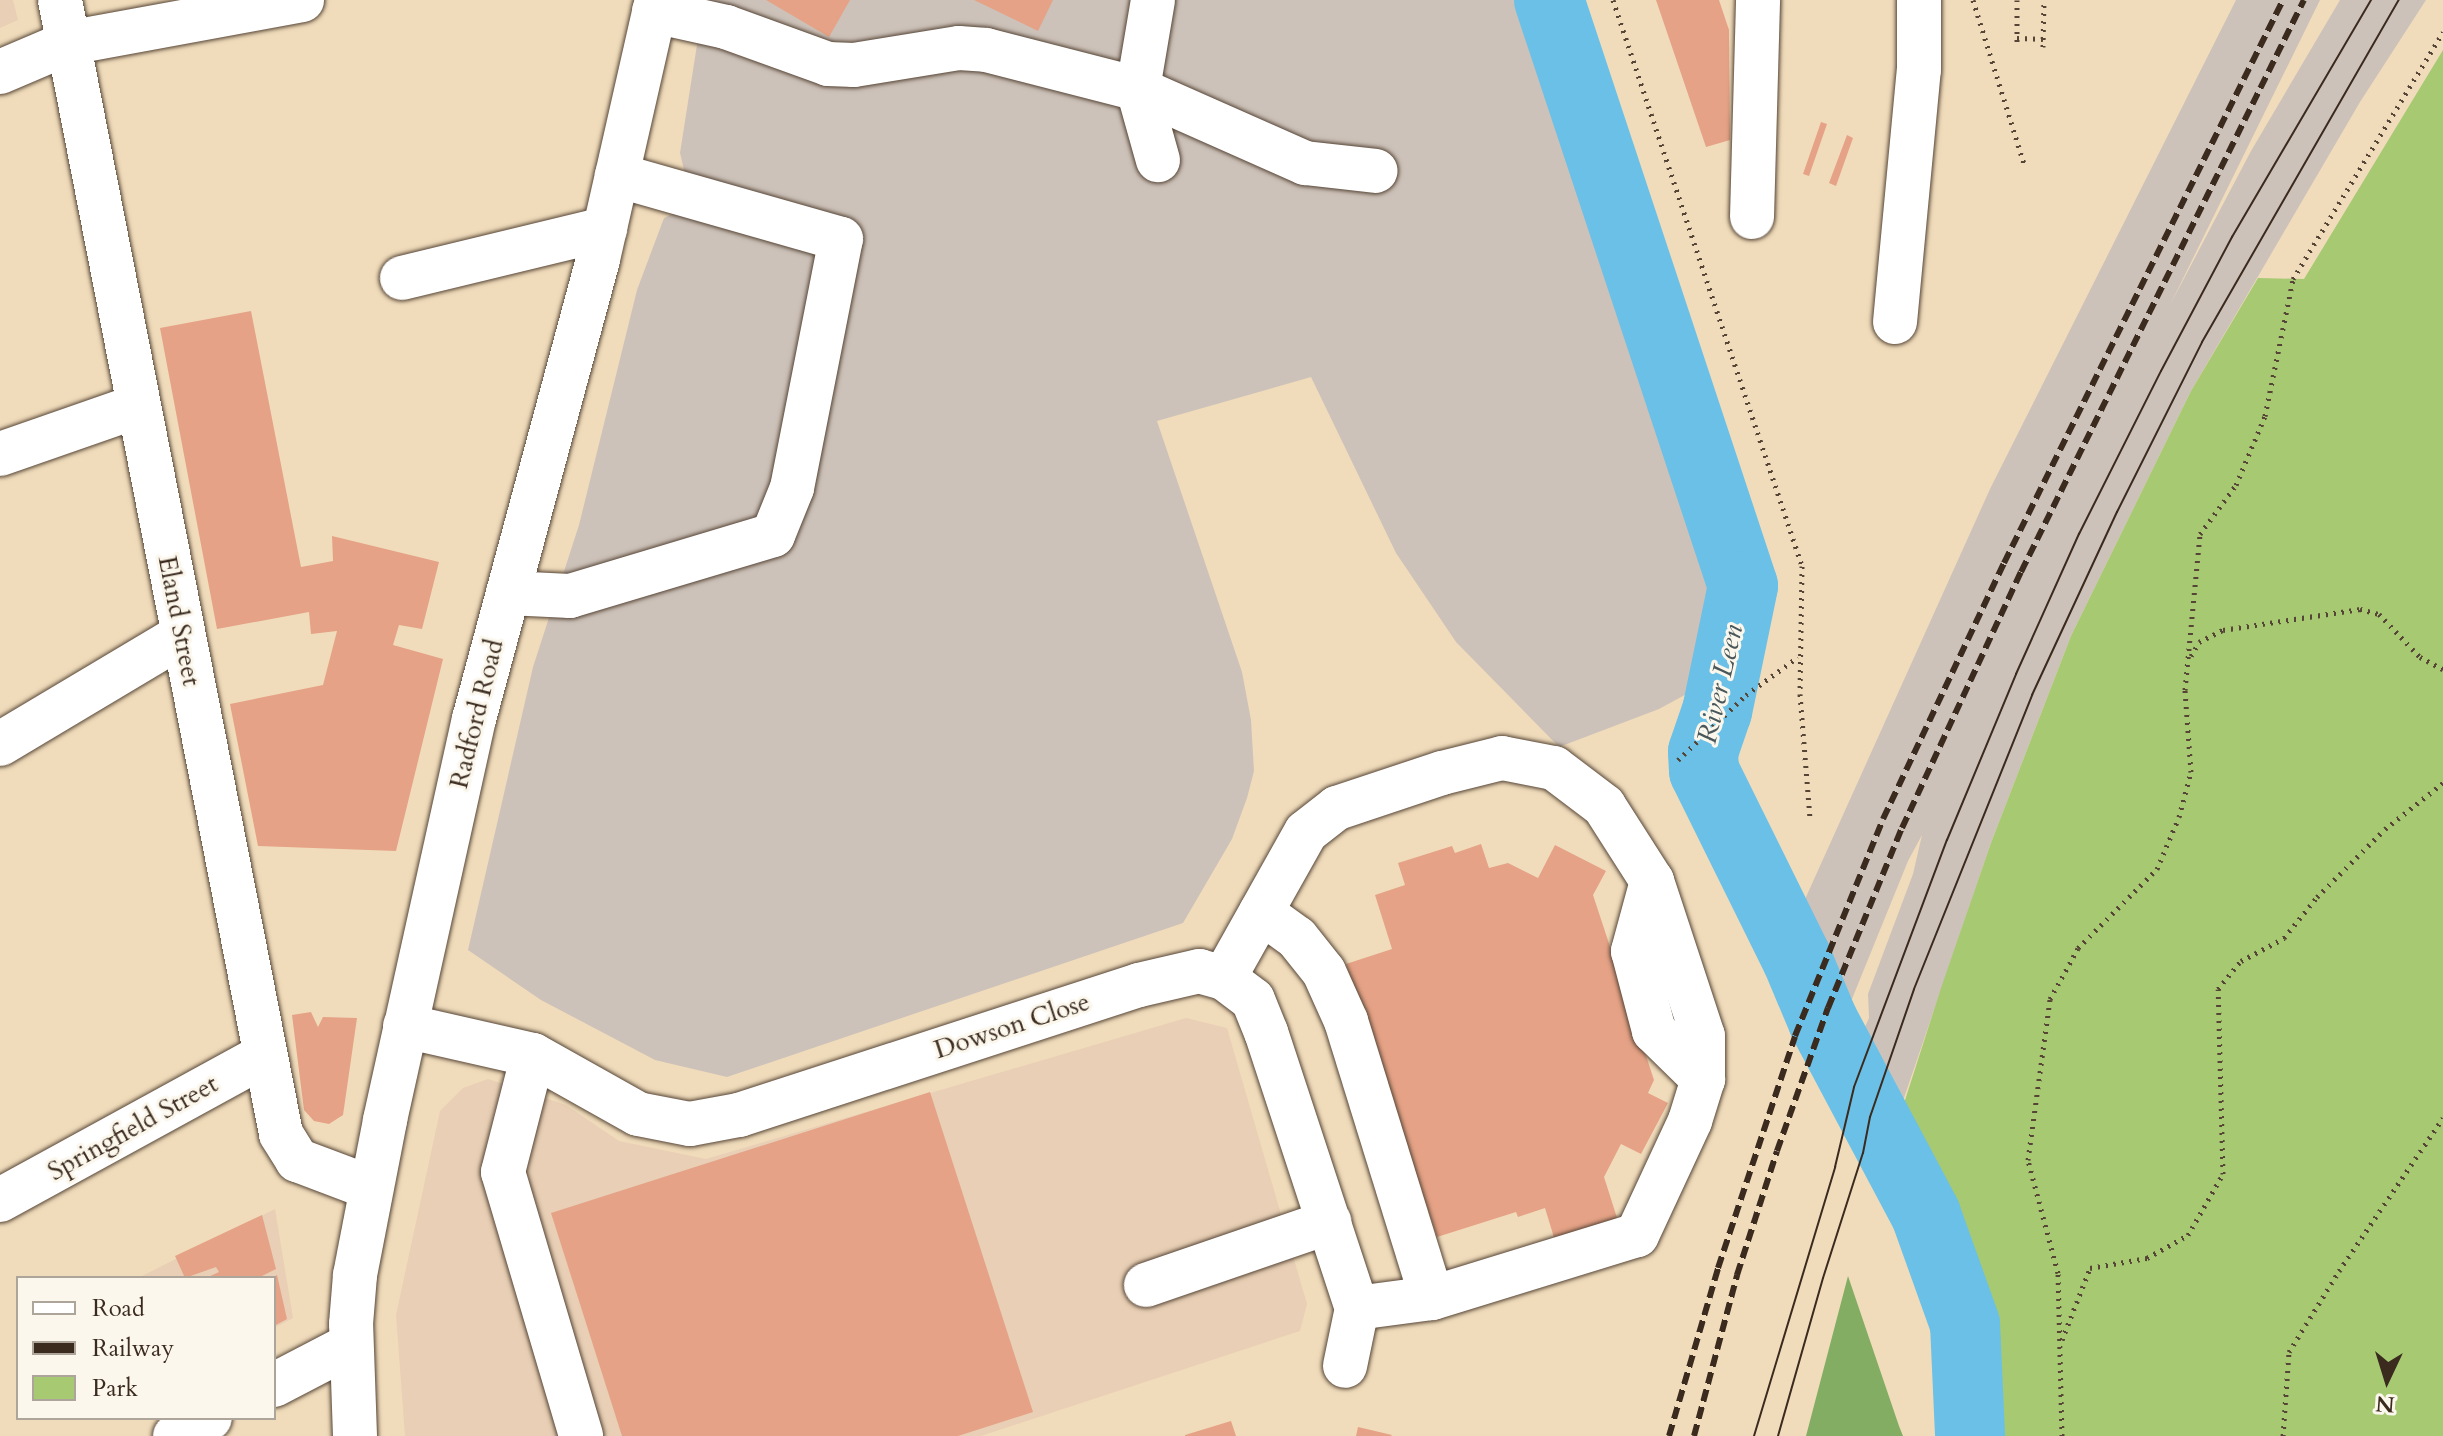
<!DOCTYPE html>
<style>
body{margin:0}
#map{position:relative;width:2443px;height:1436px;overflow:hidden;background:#f0dcbb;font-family:Cardo,serif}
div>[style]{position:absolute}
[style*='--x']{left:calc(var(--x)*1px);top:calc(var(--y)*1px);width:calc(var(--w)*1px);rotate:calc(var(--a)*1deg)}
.built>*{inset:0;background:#e8cfb5}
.industrial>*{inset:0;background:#cdc2b9}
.green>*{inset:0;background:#a6c972}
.forest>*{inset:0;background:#84ad64}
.river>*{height:70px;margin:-35px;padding:0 35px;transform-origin:35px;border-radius:35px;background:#6ac0e7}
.building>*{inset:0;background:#e5a286}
.path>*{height:5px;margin-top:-2.5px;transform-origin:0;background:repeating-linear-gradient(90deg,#564536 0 2px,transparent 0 8px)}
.roads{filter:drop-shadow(0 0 2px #564536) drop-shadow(0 0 2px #564536)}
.minor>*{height:44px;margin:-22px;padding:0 22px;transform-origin:22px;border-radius:22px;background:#fff}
.tram>*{height:2px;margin:-1px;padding:0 1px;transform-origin:1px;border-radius:1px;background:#3b2a1e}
.rail>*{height:6px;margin-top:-3px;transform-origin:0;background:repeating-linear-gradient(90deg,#3b2a1e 0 12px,transparent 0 18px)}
span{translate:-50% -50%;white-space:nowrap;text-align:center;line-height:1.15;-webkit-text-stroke:6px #fbf7ec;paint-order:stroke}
.street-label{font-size:26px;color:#3b2a1e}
.water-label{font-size:28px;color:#49575a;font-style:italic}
.legend{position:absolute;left:16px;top:1276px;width:260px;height:144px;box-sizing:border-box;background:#fbf7ec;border:2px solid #aea59a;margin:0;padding:10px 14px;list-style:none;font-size:24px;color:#3b2a1e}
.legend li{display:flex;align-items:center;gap:16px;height:40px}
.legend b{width:40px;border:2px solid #aea59a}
.north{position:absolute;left:2347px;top:1340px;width:80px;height:80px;-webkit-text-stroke:6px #fbf7ec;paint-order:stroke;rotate:184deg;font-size:22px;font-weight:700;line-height:32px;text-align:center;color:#3b2a1e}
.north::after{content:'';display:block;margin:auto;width:28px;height:36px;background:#3b2a1e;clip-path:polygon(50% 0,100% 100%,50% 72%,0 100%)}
</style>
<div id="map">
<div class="built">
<i style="clip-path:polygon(0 0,13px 0,18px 20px,0 28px)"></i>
<i style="clip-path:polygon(1186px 1018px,1227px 1028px,1307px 1304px,1300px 1331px,981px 1436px,405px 1436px,396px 1315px,440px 1111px,463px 1088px,488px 1079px,566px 1105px,619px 1141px,706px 1159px)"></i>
<i style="clip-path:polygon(275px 1209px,293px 1318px,274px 1328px,274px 1278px,138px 1278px)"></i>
</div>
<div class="industrial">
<i style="clip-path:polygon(704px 0,1517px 0,1721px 619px,1705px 684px,1659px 709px,1559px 747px,1456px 642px,1396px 553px,1311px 377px,1157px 421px,1242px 672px,1251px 720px,1254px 771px,1247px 798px,1232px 839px,1183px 923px,727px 1077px,655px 1060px,541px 1000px,468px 950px,533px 667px,579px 525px,637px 290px,664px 218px,679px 211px,686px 178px,680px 153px)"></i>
<i style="clip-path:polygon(2236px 0,2320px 0,2170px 305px,2251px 151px,2340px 0,2426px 0,2360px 102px,2191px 391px,2071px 636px,1991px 843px,1891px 1136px,1870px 1117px,1854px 1087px,1850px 1060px,1869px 1018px,1868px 994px,1913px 874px,1922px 835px,1908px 861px,1839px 1031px,1792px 928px,1990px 489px)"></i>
</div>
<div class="green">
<i style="clip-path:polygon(2443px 50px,2443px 1436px,1994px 1436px,1995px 1384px,1977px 1287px,1902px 1143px,1898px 1122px,1942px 985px,1991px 843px,2071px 636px,2191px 391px,2258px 278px,2304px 279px)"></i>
</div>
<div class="forest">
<i style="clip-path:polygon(1848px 1276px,1899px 1426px,1903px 1436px,1806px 1436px)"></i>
</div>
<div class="river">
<i style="--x:1549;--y:0;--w:617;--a:71.68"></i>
<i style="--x:1743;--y:586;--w:128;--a:101.7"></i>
<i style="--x:1717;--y:711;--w:43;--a:108.9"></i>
<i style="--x:1703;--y:752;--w:19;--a:87"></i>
<i style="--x:1704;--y:771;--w:210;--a:63.7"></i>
<i style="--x:1797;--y:959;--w:67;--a:67.2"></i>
<i style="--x:1823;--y:1021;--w:220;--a:62"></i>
<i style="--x:1926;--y:1215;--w:116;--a:70.3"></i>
<i style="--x:1965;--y:1324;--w:112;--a:87.4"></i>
</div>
<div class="building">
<i style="clip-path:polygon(766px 0,850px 0,829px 37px)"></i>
<i style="clip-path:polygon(974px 0,1053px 0,1038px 31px)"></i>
<i style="clip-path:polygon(1656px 0,1719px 0,1729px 30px,1730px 140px,1706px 147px)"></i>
<i style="clip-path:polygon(1821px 122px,1827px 124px,1809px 176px,1803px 174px)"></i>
<i style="clip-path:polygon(1847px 135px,1853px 138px,1836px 186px,1829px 183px)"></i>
<i style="clip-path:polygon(251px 311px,301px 567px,333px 561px,332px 536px,439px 562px,422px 629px,399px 625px,393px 645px,443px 659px,396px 851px,258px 846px,230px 704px,323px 685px,337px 631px,311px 634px,309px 612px,217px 629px,160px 328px)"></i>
<i style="clip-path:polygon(1481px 844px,1489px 868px,1508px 863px,1538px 878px,1555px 845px,1606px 871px,1593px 895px,1654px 1080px,1648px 1093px,1668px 1103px,1641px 1154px,1621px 1144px,1604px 1177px,1619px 1224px,1556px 1244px,1545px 1208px,1518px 1217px,1516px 1212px,1437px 1237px,1346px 964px,1392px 949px,1375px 895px,1405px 885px,1398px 863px,1452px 846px,1455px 853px)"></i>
<i style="clip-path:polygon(311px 1012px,318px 1027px,323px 1017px,357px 1018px,343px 1115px,329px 1124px,314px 1121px,304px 1110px,292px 1015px)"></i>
<i style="clip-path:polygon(930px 1092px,1033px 1412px,958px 1436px,622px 1436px,551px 1213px)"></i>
<i style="clip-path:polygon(262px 1215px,276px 1269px,258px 1278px,206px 1278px,219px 1272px,216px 1267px,185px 1278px,175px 1256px)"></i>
<i style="clip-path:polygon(277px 1275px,287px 1319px,274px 1326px,274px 1277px)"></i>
<i style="clip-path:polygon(1231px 1421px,1236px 1436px,1185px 1436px,1185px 1435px)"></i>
<i style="clip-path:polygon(1358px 1427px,1392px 1435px,1391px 1436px,1356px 1436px)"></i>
</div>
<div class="path">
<i style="--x:1613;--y:0;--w:597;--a:71.53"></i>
<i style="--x:1802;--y:566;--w:128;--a:90.9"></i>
<i style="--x:1800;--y:694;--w:125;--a:85.4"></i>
<i style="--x:1973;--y:0;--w:175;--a:72.7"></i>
<i style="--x:2017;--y:0;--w:46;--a:90"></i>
<i style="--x:2017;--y:38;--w:26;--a:2"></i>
<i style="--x:2043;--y:47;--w:47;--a:-88.8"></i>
<i style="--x:2191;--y:656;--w:16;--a:-60"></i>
<i style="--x:2199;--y:642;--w:27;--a:-27"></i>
<i style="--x:2223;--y:630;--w:139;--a:-8.7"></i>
<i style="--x:2360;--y:609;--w:20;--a:15"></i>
<i style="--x:2379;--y:614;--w:59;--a:46.4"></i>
<i style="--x:2420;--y:657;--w:26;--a:28"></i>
<i style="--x:1678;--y:760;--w:94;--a:-43.7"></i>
<i style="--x:1746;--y:695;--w:64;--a:-36.2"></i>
<i style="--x:2062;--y:1340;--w:77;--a:-68.7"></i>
<i style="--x:2090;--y:1268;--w:58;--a:-10"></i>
<i style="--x:2147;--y:1258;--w:47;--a:-29.3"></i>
<i style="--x:2188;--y:1235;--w:70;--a:-60.2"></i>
<i style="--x:2223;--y:1174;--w:185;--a:-91.5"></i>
<i style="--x:2218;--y:989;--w:36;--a:-51"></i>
<i style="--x:2241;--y:961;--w:49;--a:-28.1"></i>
<i style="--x:2284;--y:938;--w:53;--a:-51.2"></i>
<i style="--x:2317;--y:897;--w:96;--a:-45"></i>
<i style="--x:2385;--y:829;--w:74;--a:-38.4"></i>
<i style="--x:2062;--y:1436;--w:163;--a:-91.4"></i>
<i style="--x:2058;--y:1273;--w:117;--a:-104.9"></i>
<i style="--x:2028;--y:1160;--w:162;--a:-82.2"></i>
<i style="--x:2050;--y:999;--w:58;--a:-61.2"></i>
<i style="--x:2078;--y:948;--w:112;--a:-45"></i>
<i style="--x:2157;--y:869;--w:56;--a:-67.1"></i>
<i style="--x:2179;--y:817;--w:47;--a:-75.1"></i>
<i style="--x:2191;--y:772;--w:82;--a:-94.2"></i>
<i style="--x:2185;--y:690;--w:157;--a:-84.5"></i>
<i style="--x:2200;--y:534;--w:61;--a:-53.7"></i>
<i style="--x:2236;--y:485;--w:75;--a:-67.2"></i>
<i style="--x:2265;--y:416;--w:140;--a:-78.4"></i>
<i style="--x:2293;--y:279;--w:289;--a:-58.7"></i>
<i style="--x:2283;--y:1436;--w:84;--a:-85.9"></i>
<i style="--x:2289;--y:1352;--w:95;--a:-58.3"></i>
<i style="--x:2339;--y:1271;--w:185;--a:-55.8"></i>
</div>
<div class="roads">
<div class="minor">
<i style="--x:60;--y:0;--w:1155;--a:78.97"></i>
<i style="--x:281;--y:1134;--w:31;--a:58"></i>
<i style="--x:297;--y:1160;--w:79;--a:20.7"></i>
<i style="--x:1153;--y:0;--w:90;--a:99.6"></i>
<i style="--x:1138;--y:89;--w:74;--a:74.3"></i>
<i style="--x:654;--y:11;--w:74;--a:12.5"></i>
<i style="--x:726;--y:27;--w:109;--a:19.9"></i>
<i style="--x:828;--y:64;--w:26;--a:2"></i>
<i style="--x:854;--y:65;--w:106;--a:-9.2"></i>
<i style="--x:959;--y:48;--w:27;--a:4"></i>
<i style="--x:986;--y:50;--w:157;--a:14.4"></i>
<i style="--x:1138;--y:89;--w:183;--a:23.9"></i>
<i style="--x:1305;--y:163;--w:71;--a:6.4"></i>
<i style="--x:0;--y:72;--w:74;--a:-23.1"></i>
<i style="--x:68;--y:43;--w:238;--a:-10.4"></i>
<i style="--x:1752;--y:217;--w:217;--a:-88.4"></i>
<i style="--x:402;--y:278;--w:209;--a:-13.6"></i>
<i style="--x:1895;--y:322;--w:253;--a:-84.6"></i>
<i style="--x:1919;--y:70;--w:70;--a:-90"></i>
<i style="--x:0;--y:454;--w:146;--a:-19.2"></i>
<i style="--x:508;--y:593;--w:62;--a:2.8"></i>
<i style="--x:570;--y:596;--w:212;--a:-16.7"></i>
<i style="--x:773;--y:535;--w:51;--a:-68"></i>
<i style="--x:792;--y:488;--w:254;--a:-78.9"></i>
<i style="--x:841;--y:239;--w:233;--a:-164.1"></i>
<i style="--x:0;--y:744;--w:211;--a:-30.8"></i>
<i style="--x:1652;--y:881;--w:73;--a:105.2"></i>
<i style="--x:1633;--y:951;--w:83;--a:75.3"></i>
<i style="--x:1654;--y:1031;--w:69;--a:44.4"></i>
<i style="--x:1261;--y:912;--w:44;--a:35.8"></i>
<i style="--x:1297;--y:938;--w:43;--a:51.5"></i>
<i style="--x:1324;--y:972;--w:54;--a:65.8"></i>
<i style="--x:1346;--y:1021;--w:290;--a:72.8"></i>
<i style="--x:1224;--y:978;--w:167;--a:-60.7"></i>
<i style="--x:1306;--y:832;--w:39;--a:-38"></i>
<i style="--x:1337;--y:808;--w:111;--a:-18.4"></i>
<i style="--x:1442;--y:773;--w:62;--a:-14"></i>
<i style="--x:1502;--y:758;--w:53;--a:10.9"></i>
<i style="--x:1554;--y:768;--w:63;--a:37.2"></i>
<i style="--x:1604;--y:806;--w:89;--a:57.4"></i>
<i style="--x:1652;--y:881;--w:163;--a:71.8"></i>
<i style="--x:1703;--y:1036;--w:43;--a:90"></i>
<i style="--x:1703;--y:1079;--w:44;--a:107.2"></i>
<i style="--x:1690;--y:1121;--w:126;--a:114.9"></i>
<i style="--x:1637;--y:1235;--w:214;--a:162.9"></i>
<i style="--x:1432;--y:1298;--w:76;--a:172.4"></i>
<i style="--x:405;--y:1026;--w:131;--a:12.8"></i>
<i style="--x:533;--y:1055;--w:120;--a:29.3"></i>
<i style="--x:638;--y:1114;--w:53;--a:10.9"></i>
<i style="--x:690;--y:1124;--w:50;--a:-10.4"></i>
<i style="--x:739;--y:1115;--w:421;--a:-18"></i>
<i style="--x:1139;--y:985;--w:62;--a:-13.1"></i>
<i style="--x:1199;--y:971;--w:26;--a:16"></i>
<i style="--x:1224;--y:978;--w:36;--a:37"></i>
<i style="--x:1253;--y:1000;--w:35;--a:68"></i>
<i style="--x:1266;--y:1032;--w:291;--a:71.8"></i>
<i style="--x:1357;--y:1308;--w:59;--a:101.7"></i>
<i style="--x:533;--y:1055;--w:121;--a:104.4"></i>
<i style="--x:503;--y:1172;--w:275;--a:73.5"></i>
<i style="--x:0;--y:1200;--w:302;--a:-28.7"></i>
<i style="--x:1146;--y:1285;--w:194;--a:-19"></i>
<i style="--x:274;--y:1385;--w:85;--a:-27.5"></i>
<i style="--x:175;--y:1436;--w:39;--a:-27"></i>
<i style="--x:355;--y:1436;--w:112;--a:-92"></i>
<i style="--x:351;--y:1324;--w:49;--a:-85.3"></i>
<i style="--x:355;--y:1275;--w:158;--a:-79"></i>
<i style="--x:385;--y:1120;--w:411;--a:-77.5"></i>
<i style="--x:474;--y:719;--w:476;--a:-74.9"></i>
<i style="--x:598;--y:259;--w:266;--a:-77.2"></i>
</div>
</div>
<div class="tram">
<i style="--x:1754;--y:1436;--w:281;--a:-73.2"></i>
<i style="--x:1835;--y:1167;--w:82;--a:-76.6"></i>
<i style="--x:1854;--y:1087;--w:264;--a:-69.4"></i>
<i style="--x:1947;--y:840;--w:180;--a:-67.4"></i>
<i style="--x:2016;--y:674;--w:154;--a:-65.8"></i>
<i style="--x:2079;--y:534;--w:182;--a:-63.3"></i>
<i style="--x:2161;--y:371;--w:152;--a:-62.1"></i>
<i style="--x:2232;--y:237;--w:275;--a:-59.6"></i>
<i style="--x:1778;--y:1436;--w:164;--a:-74.1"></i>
<i style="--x:1823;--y:1278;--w:131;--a:-72.3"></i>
<i style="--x:1863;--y:1153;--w:37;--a:-79"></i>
<i style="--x:1870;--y:1117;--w:135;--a:-71"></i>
<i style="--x:1914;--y:989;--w:317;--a:-68.1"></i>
<i style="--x:2032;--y:695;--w:202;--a:-65.1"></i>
<i style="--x:2117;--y:512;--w:190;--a:-63.4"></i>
<i style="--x:2202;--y:342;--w:395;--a:-60.1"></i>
</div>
<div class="rail">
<i style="--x:1669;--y:1436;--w:175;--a:-73.7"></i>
<i style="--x:1718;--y:1268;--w:244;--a:-71.6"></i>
<i style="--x:1795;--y:1036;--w:234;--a:-67.9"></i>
<i style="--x:1883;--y:819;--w:283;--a:-64.7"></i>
<i style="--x:2004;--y:563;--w:628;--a:-63.64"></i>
<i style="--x:1694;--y:1436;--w:167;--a:-75"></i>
<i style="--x:1737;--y:1275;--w:130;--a:-72.1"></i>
<i style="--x:1777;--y:1151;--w:152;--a:-70.4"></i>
<i style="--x:1828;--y:1008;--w:195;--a:-67.7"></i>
<i style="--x:1902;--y:828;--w:282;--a:-65.1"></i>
<i style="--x:2021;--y:572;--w:638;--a:-63.68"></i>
</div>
<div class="street-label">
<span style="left:179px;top:621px;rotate:79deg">Eland Street</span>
<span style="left:477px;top:714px;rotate:-76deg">Radford Road</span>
<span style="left:1012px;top:1026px;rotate:-18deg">Dowson Close</span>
<span style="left:133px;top:1128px;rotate:-29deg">Springfield Street</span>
</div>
<div class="water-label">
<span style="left:1720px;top:684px;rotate:-77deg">River Leen</span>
</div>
<ul class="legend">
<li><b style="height:10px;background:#fff"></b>Road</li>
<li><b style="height:10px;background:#3b2a1e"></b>Railway</li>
<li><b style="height:22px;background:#a6c972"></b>Park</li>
</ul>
<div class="north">N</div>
</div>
